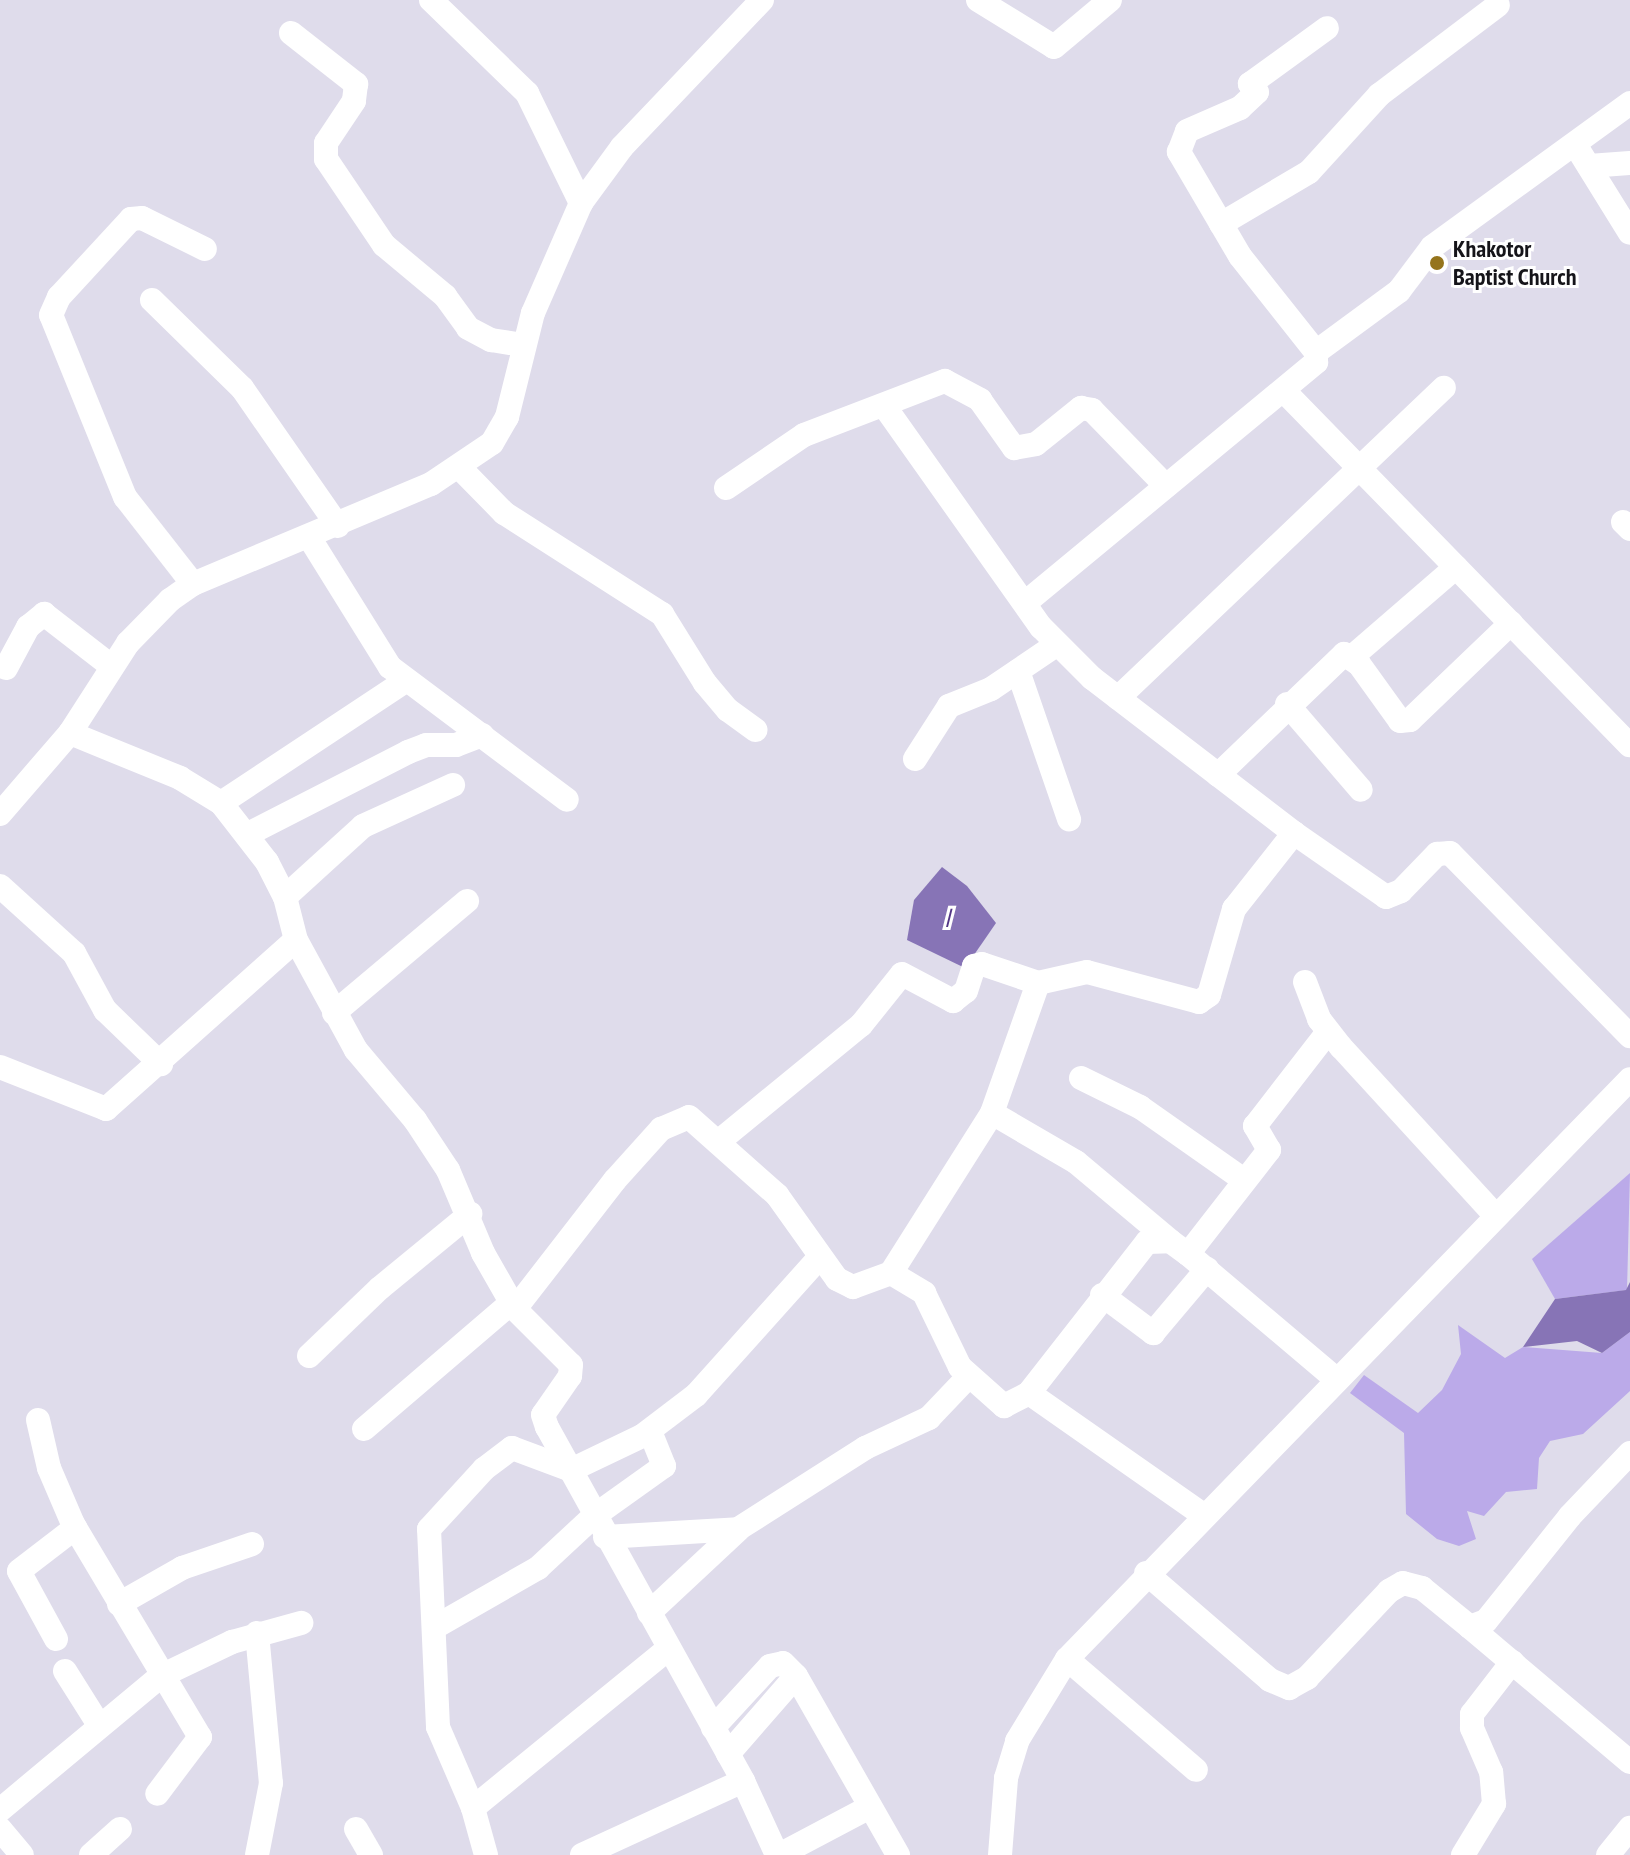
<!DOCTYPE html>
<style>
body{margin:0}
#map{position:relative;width:1630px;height:1855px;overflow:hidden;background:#dfdceb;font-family:"PT Sans Narrow",sans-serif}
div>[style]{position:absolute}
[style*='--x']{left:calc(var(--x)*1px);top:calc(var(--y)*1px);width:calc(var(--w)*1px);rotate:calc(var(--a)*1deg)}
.green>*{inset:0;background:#bbaae9}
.water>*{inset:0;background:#8774b6}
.minor>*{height:24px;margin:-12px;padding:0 12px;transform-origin:12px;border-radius:12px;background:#fff}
.dots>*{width:22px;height:22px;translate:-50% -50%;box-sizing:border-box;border:4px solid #fff;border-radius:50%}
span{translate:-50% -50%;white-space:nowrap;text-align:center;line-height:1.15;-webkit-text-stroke:6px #fff;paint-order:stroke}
.poi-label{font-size:24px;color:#151419;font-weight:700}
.left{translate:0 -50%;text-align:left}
.water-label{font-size:26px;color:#533687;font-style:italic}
</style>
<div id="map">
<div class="green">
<i style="clip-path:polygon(1630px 1173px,1627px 1290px,1555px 1299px,1532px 1259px)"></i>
<i style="clip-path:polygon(1458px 1325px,1505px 1358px,1523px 1347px,1602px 1353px,1630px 1332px,1630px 1391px,1583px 1434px,1550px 1441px,1539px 1458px,1537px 1489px,1506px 1492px,1484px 1516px,1467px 1511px,1476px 1539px,1459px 1546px,1437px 1539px,1406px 1514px,1404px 1433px,1350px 1393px,1364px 1375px,1418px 1413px,1442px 1390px,1461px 1354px)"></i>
</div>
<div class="water">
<i style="clip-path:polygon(942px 867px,967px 886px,996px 923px,965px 968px,907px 940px,914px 900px)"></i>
<i style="clip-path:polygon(1630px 1282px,1630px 1332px,1602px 1353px,1577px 1341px,1523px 1347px,1555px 1299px,1626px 1290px)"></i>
</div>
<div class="minor">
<i style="--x:431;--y:0;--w:134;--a:44.1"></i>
<i style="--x:527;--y:93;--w:123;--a:63.9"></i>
<i style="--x:978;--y:0;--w:89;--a:31.7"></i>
<i style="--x:1054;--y:47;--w:73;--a:-40"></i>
<i style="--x:291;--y:33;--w:83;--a:38.1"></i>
<i style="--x:356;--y:84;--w:17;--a:97"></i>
<i style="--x:354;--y:101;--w:50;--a:123.7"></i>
<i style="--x:326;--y:143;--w:16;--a:90"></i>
<i style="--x:326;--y:159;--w:104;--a:56"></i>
<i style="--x:384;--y:245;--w:80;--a:39.9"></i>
<i style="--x:445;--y:296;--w:39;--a:54"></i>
<i style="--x:468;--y:328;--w:26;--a:28"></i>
<i style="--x:491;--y:340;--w:33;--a:9"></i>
<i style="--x:1576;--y:146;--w:102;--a:58.2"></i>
<i style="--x:1589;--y:166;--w:41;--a:-4.2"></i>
<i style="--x:1221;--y:224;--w:102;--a:-30.6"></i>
<i style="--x:1309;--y:172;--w:104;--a:-47.7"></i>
<i style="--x:1379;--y:95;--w:149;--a:-37.1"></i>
<i style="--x:152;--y:300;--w:126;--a:44.4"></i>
<i style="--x:242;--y:388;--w:168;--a:55.2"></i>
<i style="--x:1316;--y:352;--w:103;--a:-36.3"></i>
<i style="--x:1399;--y:291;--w:55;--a:-53.1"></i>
<i style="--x:1432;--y:247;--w:245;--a:-36"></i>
<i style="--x:1284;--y:391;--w:495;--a:45.7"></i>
<i style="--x:885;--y:407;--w:270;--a:54.7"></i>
<i style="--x:1041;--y:627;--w:72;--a:45"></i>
<i style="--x:1092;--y:678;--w:255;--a:37.5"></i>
<i style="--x:1294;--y:833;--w:112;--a:34.8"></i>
<i style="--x:1386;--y:897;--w:16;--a:-22"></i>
<i style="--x:1401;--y:891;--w:52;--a:-45.8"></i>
<i style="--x:1437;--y:854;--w:13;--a:-4"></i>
<i style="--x:1450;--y:853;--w:257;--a:45.5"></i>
<i style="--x:460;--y:468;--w:63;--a:45.6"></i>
<i style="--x:504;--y:513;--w:188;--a:32.6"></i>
<i style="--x:662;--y:614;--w:81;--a:58.1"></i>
<i style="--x:705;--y:683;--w:35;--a:50"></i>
<i style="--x:728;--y:710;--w:34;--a:36"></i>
<i style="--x:726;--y:488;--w:94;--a:-34.2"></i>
<i style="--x:804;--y:435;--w:151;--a:-21"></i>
<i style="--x:945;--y:381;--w:40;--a:28"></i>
<i style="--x:980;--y:400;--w:59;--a:54.7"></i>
<i style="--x:1014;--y:448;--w:22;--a:-10"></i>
<i style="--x:1036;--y:444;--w:58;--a:-38.7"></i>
<i style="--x:1081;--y:408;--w:11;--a:10"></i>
<i style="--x:1092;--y:410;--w:106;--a:45.8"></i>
<i style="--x:1623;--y:522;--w:10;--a:45"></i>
<i style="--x:309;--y:537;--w:153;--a:58.1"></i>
<i style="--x:390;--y:667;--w:221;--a:36.9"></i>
<i style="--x:193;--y:584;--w:110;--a:-128"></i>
<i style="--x:125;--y:497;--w:196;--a:-112.1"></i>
<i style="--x:51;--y:315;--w:20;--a:-66"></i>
<i style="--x:59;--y:297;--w:106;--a:-47.3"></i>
<i style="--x:131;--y:219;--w:11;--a:-5"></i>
<i style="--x:142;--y:218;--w:70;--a:26.2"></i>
<i style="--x:1025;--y:603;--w:378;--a:-39.6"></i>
<i style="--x:1316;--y:362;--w:10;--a:-90"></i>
<i style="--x:1316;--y:352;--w:122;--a:-128.4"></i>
<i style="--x:1240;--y:256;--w:121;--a:-120.4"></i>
<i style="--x:1179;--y:152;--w:22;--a:-69"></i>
<i style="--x:1187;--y:131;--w:58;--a:-23.5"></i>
<i style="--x:1240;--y:108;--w:23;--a:-43"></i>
<i style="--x:1257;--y:92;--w:11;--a:-131"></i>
<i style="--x:1250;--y:84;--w:95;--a:-36"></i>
<i style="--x:1353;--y:656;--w:136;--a:-40.8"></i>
<i style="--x:6;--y:668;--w:47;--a:-61.8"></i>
<i style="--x:28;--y:627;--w:21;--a:-39"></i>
<i style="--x:44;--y:614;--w:85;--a:37.8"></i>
<i style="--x:1018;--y:671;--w:157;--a:71"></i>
<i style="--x:1118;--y:698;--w:450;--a:-43.6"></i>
<i style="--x:1287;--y:704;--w:113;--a:49.3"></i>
<i style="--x:70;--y:733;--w:119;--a:22.2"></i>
<i style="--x:180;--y:778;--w:48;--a:31.4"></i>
<i style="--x:221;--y:803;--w:75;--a:52.1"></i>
<i style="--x:267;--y:862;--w:39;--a:63"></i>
<i style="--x:285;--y:897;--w:44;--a:75.7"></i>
<i style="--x:296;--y:940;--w:125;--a:61.4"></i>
<i style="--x:356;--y:1050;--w:92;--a:49.9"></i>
<i style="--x:415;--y:1120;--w:60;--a:56.6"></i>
<i style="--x:448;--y:1170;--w:90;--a:67.1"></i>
<i style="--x:483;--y:1253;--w:64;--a:60.3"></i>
<i style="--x:515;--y:1309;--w:79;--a:45"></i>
<i style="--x:571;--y:1365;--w:11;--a:95"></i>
<i style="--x:570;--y:1376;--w:47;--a:124.7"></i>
<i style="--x:543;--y:1415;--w:13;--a:72"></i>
<i style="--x:547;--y:1427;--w:405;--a:61"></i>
<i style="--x:743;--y:1781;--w:81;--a:65.3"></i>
<i style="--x:915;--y:759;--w:63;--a:-57.3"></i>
<i style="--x:949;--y:706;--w:45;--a:-22"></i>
<i style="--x:991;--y:689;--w:78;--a:-34.1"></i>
<i style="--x:1218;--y:775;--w:175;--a:-43.8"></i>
<i style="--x:1344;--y:654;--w:18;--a:34"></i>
<i style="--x:1359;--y:664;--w:70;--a:54.3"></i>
<i style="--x:1400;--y:721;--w:10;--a:-6"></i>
<i style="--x:1410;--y:720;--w:140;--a:-43.8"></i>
<i style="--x:221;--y:803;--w:221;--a:-33.5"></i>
<i style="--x:0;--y:814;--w:107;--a:-49.2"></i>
<i style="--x:70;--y:733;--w:107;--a:-57.2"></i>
<i style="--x:128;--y:643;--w:60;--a:-45.7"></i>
<i style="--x:170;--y:600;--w:28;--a:-35"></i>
<i style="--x:193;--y:584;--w:258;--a:-22.8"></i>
<i style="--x:431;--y:484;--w:73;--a:-33.9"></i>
<i style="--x:492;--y:443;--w:30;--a:-60"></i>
<i style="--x:507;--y:417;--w:107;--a:-76"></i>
<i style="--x:533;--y:313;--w:120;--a:-66.4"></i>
<i style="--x:581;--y:203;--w:69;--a:-53.8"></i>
<i style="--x:622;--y:147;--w:203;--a:-46.4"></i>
<i style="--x:248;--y:834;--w:180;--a:-27.1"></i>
<i style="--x:408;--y:752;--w:19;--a:-21"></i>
<i style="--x:426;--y:745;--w:30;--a:0"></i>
<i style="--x:456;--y:745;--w:28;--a:-21"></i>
<i style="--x:0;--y:886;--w:100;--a:42.2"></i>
<i style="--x:74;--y:953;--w:65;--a:61.5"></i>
<i style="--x:105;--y:1010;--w:78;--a:44"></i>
<i style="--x:285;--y:897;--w:105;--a:-42.3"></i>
<i style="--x:363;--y:826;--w:99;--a:-24.5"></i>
<i style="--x:1305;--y:982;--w:40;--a:69"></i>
<i style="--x:1319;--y:1019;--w:36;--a:52"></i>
<i style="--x:1341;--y:1047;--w:229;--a:47.5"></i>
<i style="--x:334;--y:1013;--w:174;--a:-40.1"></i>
<i style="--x:0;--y:1067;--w:114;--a:21.6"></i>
<i style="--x:106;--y:1109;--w:254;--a:-41.7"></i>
<i style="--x:1081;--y:1078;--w:66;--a:26.2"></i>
<i style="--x:1140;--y:1107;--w:127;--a:35.1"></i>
<i style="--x:992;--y:1113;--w:97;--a:30.3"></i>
<i style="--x:1076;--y:1162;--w:123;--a:40"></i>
<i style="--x:718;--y:1142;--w:185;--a:-39.3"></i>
<i style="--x:861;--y:1025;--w:65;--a:-51.2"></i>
<i style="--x:902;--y:974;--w:58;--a:27.9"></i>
<i style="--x:953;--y:1001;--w:16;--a:-38"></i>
<i style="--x:966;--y:991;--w:26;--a:-72"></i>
<i style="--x:974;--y:966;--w:8;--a:-14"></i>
<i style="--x:982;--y:964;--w:59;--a:18.7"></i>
<i style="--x:1188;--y:1254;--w:132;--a:-52.1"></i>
<i style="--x:1269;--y:1150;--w:28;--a:-120"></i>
<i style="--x:1255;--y:1126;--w:119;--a:-52.2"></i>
<i style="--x:891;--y:1273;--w:189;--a:-57.7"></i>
<i style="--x:992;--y:1113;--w:138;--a:-70.5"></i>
<i style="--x:1038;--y:983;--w:50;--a:-12.7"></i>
<i style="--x:1087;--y:972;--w:116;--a:15"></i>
<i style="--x:1199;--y:1002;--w:12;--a:-35"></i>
<i style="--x:1209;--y:995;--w:90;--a:-73.8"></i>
<i style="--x:1234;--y:909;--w:97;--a:-51.7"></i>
<i style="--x:1102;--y:1295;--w:64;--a:36.7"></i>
<i style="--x:1153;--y:1333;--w:84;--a:-49.8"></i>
<i style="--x:515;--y:1309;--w:163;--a:-52.2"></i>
<i style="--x:615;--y:1180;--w:69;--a:-48"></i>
<i style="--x:661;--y:1129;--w:30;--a:-23"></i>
<i style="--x:689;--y:1117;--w:118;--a:41.6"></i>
<i style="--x:777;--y:1195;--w:103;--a:54.5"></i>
<i style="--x:837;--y:1279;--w:18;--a:27"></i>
<i style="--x:853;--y:1287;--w:40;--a:-20.2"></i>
<i style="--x:891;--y:1273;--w:39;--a:31"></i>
<i style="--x:924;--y:1293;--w:82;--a:64.1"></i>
<i style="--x:960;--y:1367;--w:59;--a:41.6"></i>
<i style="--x:1004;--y:1406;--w:28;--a:-27"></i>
<i style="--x:1029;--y:1393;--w:192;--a:-52"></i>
<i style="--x:1147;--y:1242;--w:23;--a:-2"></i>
<i style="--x:1170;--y:1241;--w:22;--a:36"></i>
<i style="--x:1188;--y:1254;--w:194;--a:40.2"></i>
<i style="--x:309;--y:1356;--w:98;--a:-43.8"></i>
<i style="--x:380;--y:1288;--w:117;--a:-39.4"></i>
<i style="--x:1029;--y:1393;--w:213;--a:35"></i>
<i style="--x:38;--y:1420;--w:49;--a:77.1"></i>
<i style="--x:49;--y:1468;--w:61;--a:66.8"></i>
<i style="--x:73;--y:1524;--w:248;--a:59.2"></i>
<i style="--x:200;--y:1737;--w:71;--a:127"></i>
<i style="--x:364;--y:1429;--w:195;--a:-40.6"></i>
<i style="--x:605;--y:1537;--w:133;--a:-3.4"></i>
<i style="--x:738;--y:1529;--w:151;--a:-32.5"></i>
<i style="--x:865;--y:1448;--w:71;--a:-25.1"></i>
<i style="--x:929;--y:1418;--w:58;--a:-46.4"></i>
<i style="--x:1146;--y:1573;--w:164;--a:40.8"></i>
<i style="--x:1270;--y:1680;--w:21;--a:23"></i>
<i style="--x:1289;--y:1688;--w:21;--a:-29"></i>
<i style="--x:1307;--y:1678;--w:120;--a:-46.7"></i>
<i style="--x:1389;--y:1591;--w:16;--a:-30"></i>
<i style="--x:1403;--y:1583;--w:20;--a:15"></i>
<i style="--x:1422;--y:1588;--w:62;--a:39.1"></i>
<i style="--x:1470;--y:1627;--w:17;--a:-21"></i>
<i style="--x:1486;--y:1621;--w:134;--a:-51.3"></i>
<i style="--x:1570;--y:1516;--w:87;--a:-46.4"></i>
<i style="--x:119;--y:1604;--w:73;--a:-29.7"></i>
<i style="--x:182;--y:1568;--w:74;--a:-18.9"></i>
<i style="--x:649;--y:1613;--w:122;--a:-43"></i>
<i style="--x:435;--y:1627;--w:119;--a:-29.8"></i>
<i style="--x:538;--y:1568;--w:76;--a:-42.9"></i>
<i style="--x:594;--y:1516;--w:86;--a:-35.5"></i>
<i style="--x:664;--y:1466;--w:38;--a:-112"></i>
<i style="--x:1470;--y:1627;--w:209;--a:40.2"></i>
<i style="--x:257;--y:1633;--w:151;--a:84.7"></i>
<i style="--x:271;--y:1783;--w:73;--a:101"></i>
<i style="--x:56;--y:1639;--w:77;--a:-118.6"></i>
<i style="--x:19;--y:1571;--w:71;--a:-37.5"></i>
<i style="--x:1067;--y:1659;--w:170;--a:40.7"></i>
<i style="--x:65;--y:1671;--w:64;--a:57.8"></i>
<i style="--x:713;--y:1728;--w:84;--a:-47.4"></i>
<i style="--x:770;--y:1666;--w:13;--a:-13"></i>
<i style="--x:783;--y:1663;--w:18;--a:45"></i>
<i style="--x:796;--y:1676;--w:206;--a:60.3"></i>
<i style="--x:728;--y:1754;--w:103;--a:-48.9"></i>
<i style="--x:473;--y:1808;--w:253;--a:-39.2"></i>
<i style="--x:0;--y:1810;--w:209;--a:-39.8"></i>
<i style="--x:161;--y:1676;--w:79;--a:-25.6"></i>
<i style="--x:232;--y:1642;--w:72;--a:-15.4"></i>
<i style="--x:0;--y:1829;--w:34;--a:50"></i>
<i style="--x:356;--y:1829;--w:30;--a:60"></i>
<i style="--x:91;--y:1855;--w:39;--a:-42"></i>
<i style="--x:486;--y:1855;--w:49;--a:-105.5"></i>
<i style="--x:473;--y:1808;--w:88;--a:-113.4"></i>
<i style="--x:438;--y:1727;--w:198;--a:-92.6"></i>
<i style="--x:429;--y:1529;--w:81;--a:-47.5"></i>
<i style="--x:484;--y:1469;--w:35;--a:-37"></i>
<i style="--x:512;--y:1448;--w:63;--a:20.4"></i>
<i style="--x:571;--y:1470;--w:79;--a:-25.6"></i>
<i style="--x:642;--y:1436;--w:68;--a:-37.2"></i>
<i style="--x:696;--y:1395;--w:186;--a:-48.1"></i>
<i style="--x:582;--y:1855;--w:177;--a:-24.7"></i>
<i style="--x:779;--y:1855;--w:103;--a:-27.8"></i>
<i style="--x:1000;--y:1855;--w:77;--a:-85.5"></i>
<i style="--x:1006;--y:1778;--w:39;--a:-73"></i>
<i style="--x:1017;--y:1741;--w:96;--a:-58.6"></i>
<i style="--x:1067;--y:1659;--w:808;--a:-45.85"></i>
<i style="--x:1463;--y:1855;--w:60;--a:-58.7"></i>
<i style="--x:1494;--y:1804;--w:32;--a:-95"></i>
<i style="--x:1491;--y:1772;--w:48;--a:-113.4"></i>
<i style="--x:1472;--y:1728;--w:14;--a:-90"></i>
<i style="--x:1472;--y:1714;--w:66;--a:-52.4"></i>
<i style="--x:1608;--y:1855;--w:35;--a:-51"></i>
</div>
<div class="dots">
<i style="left:1437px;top:263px;background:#95741c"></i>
</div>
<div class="poi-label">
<span class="left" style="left:1453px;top:263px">Khakotor<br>Baptist Church</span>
</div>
<div class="water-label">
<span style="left:947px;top:918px">I</span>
</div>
</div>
